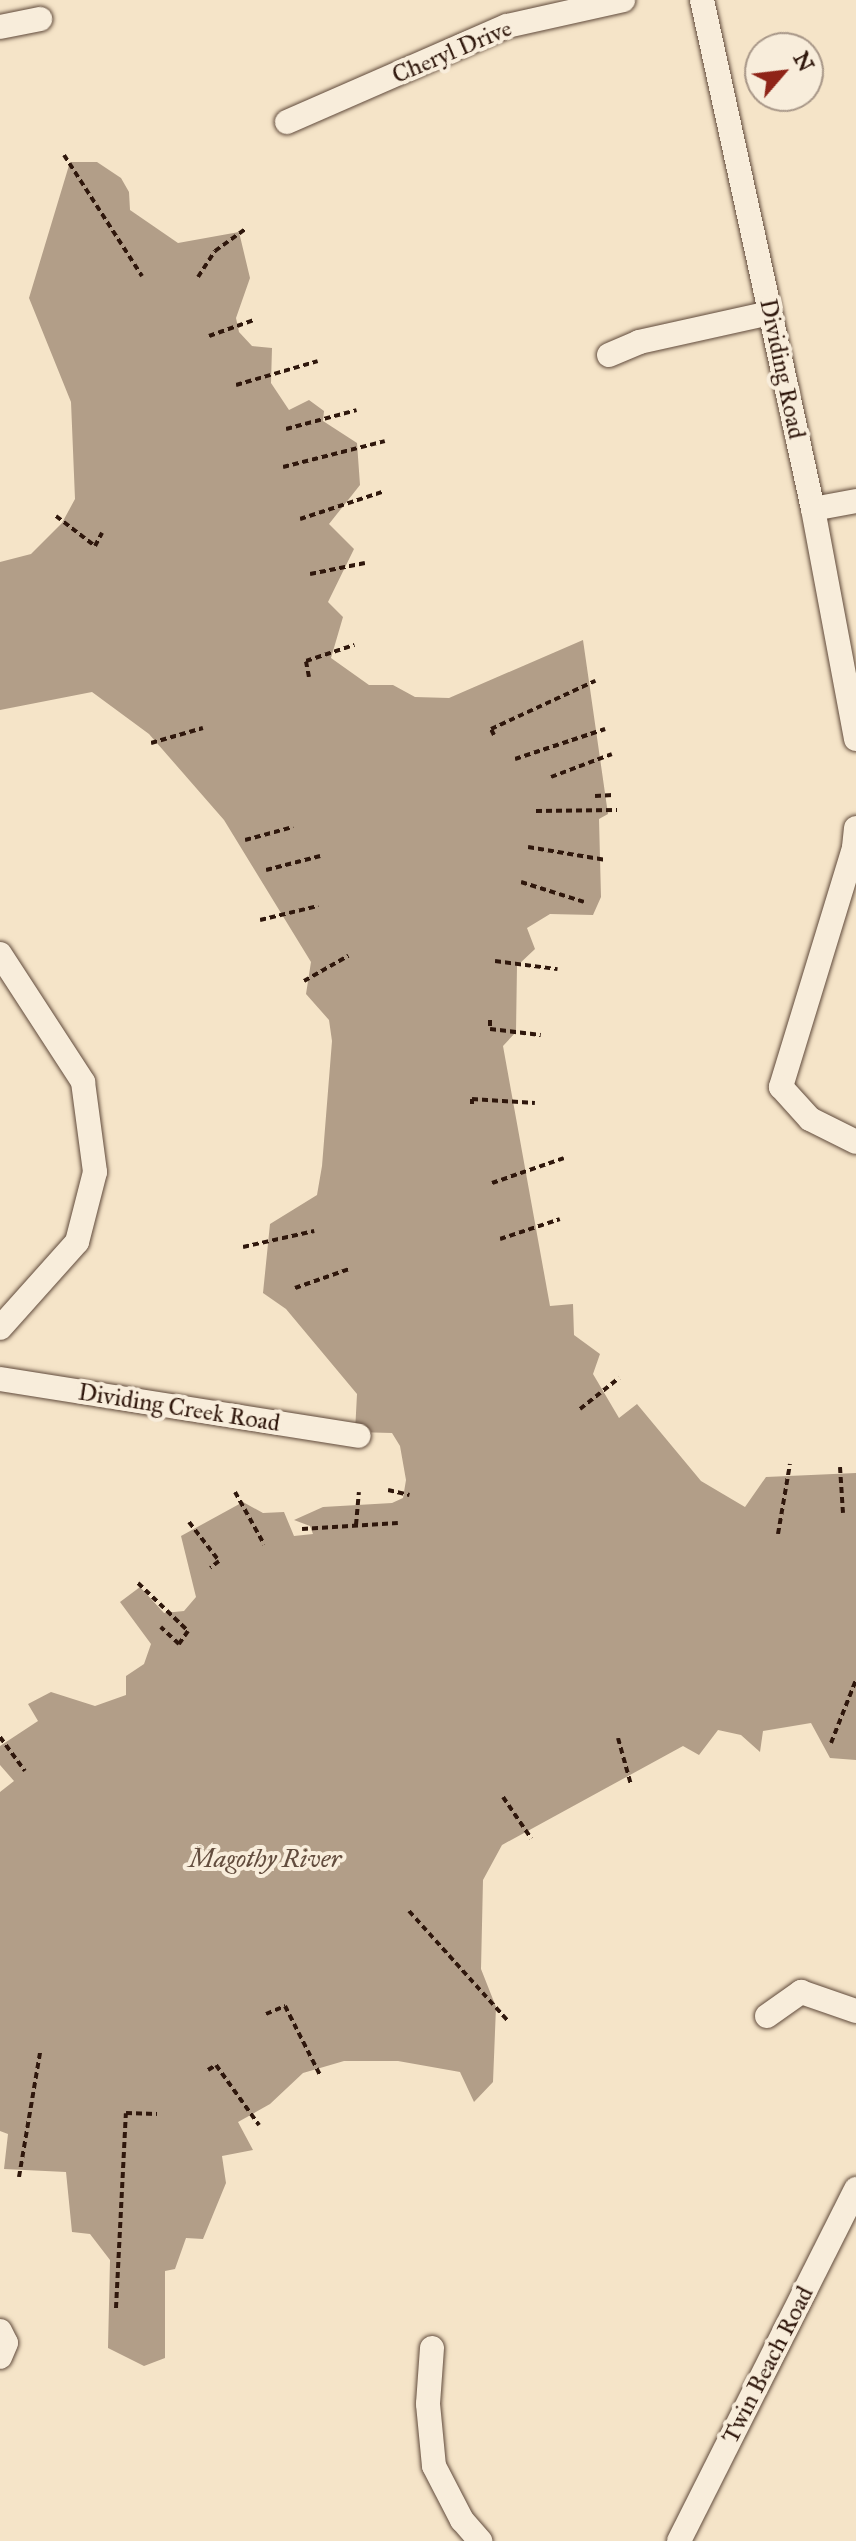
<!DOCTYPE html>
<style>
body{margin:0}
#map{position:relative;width:856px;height:2541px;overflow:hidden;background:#f5e4c8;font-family:"IM FELL Great Primer",serif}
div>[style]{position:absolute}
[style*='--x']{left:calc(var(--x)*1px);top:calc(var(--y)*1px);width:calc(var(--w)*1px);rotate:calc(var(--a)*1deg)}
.water>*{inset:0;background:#b29e88}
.path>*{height:4px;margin-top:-2px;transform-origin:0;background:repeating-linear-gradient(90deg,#2f170c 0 6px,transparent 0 10px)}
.roads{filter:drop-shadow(0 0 2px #604a3b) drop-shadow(0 0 2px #604a3b)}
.minor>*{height:24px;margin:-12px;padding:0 12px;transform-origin:12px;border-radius:12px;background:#f8eddb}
span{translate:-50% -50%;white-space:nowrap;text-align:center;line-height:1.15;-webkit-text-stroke:8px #f8eddb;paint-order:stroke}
.street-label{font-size:24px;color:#2f170c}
.water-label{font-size:26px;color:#634d3e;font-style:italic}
.north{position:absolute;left:744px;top:32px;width:80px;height:80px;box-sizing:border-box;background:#f8eddb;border:2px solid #a89788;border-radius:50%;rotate:62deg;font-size:22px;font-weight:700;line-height:32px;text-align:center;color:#2f170c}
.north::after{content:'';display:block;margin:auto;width:28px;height:36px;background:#8f2418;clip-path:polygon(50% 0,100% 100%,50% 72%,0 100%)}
</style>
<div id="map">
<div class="water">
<i style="clip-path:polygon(70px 162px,97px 162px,121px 178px,129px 192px,130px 210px,178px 243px,239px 232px,250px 278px,236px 318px,239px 332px,252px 346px,272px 348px,271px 383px,289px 410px,309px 400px,324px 411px,323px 421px,357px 443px,360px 485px,329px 524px,354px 549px,328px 602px,343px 617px,331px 658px,369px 685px,393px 685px,415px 697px,449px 698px,583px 640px,608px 814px,599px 819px,601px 897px,593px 915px,550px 914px,527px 928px,535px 949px,517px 966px,516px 1032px,503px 1046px,550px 1306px,573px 1304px,574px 1335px,600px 1354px,593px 1374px,619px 1418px,637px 1404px,701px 1481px,745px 1507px,766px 1477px,856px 1473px,856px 1760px,830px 1758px,811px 1723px,763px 1731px,760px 1752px,741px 1735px,718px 1730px,699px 1755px,683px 1746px,502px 1845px,483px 1880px,481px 1969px,496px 2007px,493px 2082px,474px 2102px,460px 2072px,398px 2061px,344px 2061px,303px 2073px,270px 2104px,238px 2122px,253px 2150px,222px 2156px,226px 2183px,203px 2239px,186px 2238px,175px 2269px,165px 2271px,165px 2358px,144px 2366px,108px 2348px,110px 2260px,90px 2234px,72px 2232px,66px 2172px,4px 2169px,8px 2134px,0 2131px,0 1792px,14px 1781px,0 1765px,0 1746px,38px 1721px,28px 1704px,51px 1692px,95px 1706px,126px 1695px,126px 1676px,144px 1664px,151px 1644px,120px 1602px,140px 1587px,164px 1613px,184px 1611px,196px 1597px,181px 1536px,243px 1502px,263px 1513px,284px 1512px,294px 1536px,313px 1534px,310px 1526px,294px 1520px,323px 1507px,392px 1503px,403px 1498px,406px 1480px,400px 1446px,392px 1433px,355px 1432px,357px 1394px,286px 1309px,263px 1293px,270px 1224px,317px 1195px,322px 1166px,332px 1041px,329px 1020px,306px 994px,311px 962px,224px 820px,149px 734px,92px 692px,0 710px,0 562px,31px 554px,62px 523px,75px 499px,71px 402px,29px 298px)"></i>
</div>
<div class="path">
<i style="--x:64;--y:155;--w:144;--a:57.2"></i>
<i style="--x:198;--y:277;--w:31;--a:-57"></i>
<i style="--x:215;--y:251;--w:39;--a:-36"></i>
<i style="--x:209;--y:336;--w:48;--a:-19.6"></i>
<i style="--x:236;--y:385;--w:85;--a:-16.3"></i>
<i style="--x:286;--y:429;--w:73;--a:-15"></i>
<i style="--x:283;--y:467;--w:105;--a:-14.3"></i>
<i style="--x:56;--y:516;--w:49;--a:37.6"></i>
<i style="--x:95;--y:546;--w:15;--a:-62"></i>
<i style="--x:300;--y:519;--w:89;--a:-18.2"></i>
<i style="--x:310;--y:574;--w:56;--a:-11.3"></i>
<i style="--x:309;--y:677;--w:16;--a:-101"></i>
<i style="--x:306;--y:661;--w:51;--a:-18.4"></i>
<i style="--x:494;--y:735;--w:7;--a:-117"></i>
<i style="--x:491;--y:729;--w:115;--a:-24.8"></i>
<i style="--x:151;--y:743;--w:54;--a:-16.1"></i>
<i style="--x:515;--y:759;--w:95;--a:-18.4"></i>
<i style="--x:551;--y:777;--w:65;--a:-20.7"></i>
<i style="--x:595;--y:796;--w:18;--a:-3"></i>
<i style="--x:536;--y:811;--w:81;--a:-0.7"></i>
<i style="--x:245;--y:840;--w:50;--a:-15.2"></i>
<i style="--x:528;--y:847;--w:79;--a:9.5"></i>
<i style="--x:266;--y:870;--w:56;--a:-14.5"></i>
<i style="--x:521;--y:882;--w:66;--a:17.6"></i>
<i style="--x:260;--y:920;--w:60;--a:-13.6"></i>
<i style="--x:495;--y:961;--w:63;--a:7.4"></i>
<i style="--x:304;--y:981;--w:51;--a:-29.6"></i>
<i style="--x:490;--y:1020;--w:9;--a:90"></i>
<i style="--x:490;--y:1029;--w:51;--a:6.7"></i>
<i style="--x:472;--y:1104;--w:5;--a:-90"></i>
<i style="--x:472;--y:1099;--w:63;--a:3.6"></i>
<i style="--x:492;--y:1183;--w:76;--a:-19.1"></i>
<i style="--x:500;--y:1239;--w:63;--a:-18.4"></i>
<i style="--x:243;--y:1247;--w:73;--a:-12.7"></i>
<i style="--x:295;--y:1288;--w:57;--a:-19.4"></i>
<i style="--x:580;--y:1409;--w:50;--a:-38.5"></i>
<i style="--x:840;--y:1467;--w:46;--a:86.3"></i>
<i style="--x:388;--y:1490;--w:22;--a:13"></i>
<i style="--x:235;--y:1492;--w:60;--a:60.9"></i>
<i style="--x:189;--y:1522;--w:49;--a:52.4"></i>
<i style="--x:219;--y:1561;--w:11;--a:142"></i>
<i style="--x:356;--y:1525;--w:33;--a:-85"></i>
<i style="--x:302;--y:1529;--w:96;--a:-3.6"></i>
<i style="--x:778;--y:1534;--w:71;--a:-80.3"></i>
<i style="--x:138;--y:1583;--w:69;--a:43.8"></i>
<i style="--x:188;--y:1631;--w:16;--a:125"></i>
<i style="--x:179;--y:1644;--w:25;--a:-137"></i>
<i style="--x:0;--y:1737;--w:42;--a:53.7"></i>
<i style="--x:618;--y:1738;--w:49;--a:74.5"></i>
<i style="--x:831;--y:1743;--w:68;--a:-68.4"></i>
<i style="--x:503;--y:1797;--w:50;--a:55.7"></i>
<i style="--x:409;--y:1911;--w:148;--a:48"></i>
<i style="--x:266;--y:2014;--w:21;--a:-23"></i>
<i style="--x:285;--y:2006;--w:77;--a:63.1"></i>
<i style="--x:208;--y:2070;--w:9;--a:-32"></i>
<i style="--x:216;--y:2065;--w:74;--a:54.4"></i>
<i style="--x:19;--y:2177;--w:126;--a:-80.4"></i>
<i style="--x:116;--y:2308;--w:195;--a:-87.1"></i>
<i style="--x:126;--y:2113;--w:31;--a:2"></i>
</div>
<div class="roads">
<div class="minor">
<i style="--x:702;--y:0;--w:521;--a:77.7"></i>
<i style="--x:813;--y:509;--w:234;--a:79.4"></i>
<i style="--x:0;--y:27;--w:41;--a:-11.3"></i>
<i style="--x:287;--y:122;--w:240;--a:-23.6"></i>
<i style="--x:507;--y:26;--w:119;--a:-12.6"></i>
<i style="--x:609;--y:355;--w:33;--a:-23"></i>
<i style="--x:639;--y:342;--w:134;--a:-12.5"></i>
<i style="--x:813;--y:509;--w:44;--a:-10.5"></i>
<i style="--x:856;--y:828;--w:20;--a:96"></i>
<i style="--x:854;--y:848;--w:250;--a:107"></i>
<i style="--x:781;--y:1087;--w:43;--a:47.8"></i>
<i style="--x:810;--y:1119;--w:51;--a:26.6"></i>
<i style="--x:0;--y:954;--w:153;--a:57"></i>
<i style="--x:83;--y:1082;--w:91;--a:82.4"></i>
<i style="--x:95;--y:1172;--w:72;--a:104.4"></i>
<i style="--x:77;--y:1242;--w:115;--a:131.8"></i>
<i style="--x:0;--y:1379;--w:363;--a:9"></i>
<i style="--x:767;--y:2016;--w:42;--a:-35.2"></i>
<i style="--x:801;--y:1992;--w:58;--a:19.1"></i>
<i style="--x:0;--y:2331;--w:13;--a:63"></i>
<i style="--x:6;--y:2343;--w:15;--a:113"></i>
<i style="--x:432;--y:2348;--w:56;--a:94.1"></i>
<i style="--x:428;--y:2404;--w:62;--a:84.5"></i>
<i style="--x:434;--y:2466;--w:61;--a:62.6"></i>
<i style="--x:462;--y:2520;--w:28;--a:49"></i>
<i style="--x:679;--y:2541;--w:394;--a:-63.3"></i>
</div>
</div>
<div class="street-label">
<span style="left:452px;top:52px;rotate:-23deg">Cheryl Drive</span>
<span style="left:782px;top:369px;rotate:78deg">Dividing Road</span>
<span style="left:179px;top:1408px;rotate:9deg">Dividing Creek Road</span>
<span style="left:768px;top:2365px;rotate:-63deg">Twin Beach Road</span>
</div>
<div class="water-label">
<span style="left:265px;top:1859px">Magothy River</span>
</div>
<div class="north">N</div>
</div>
